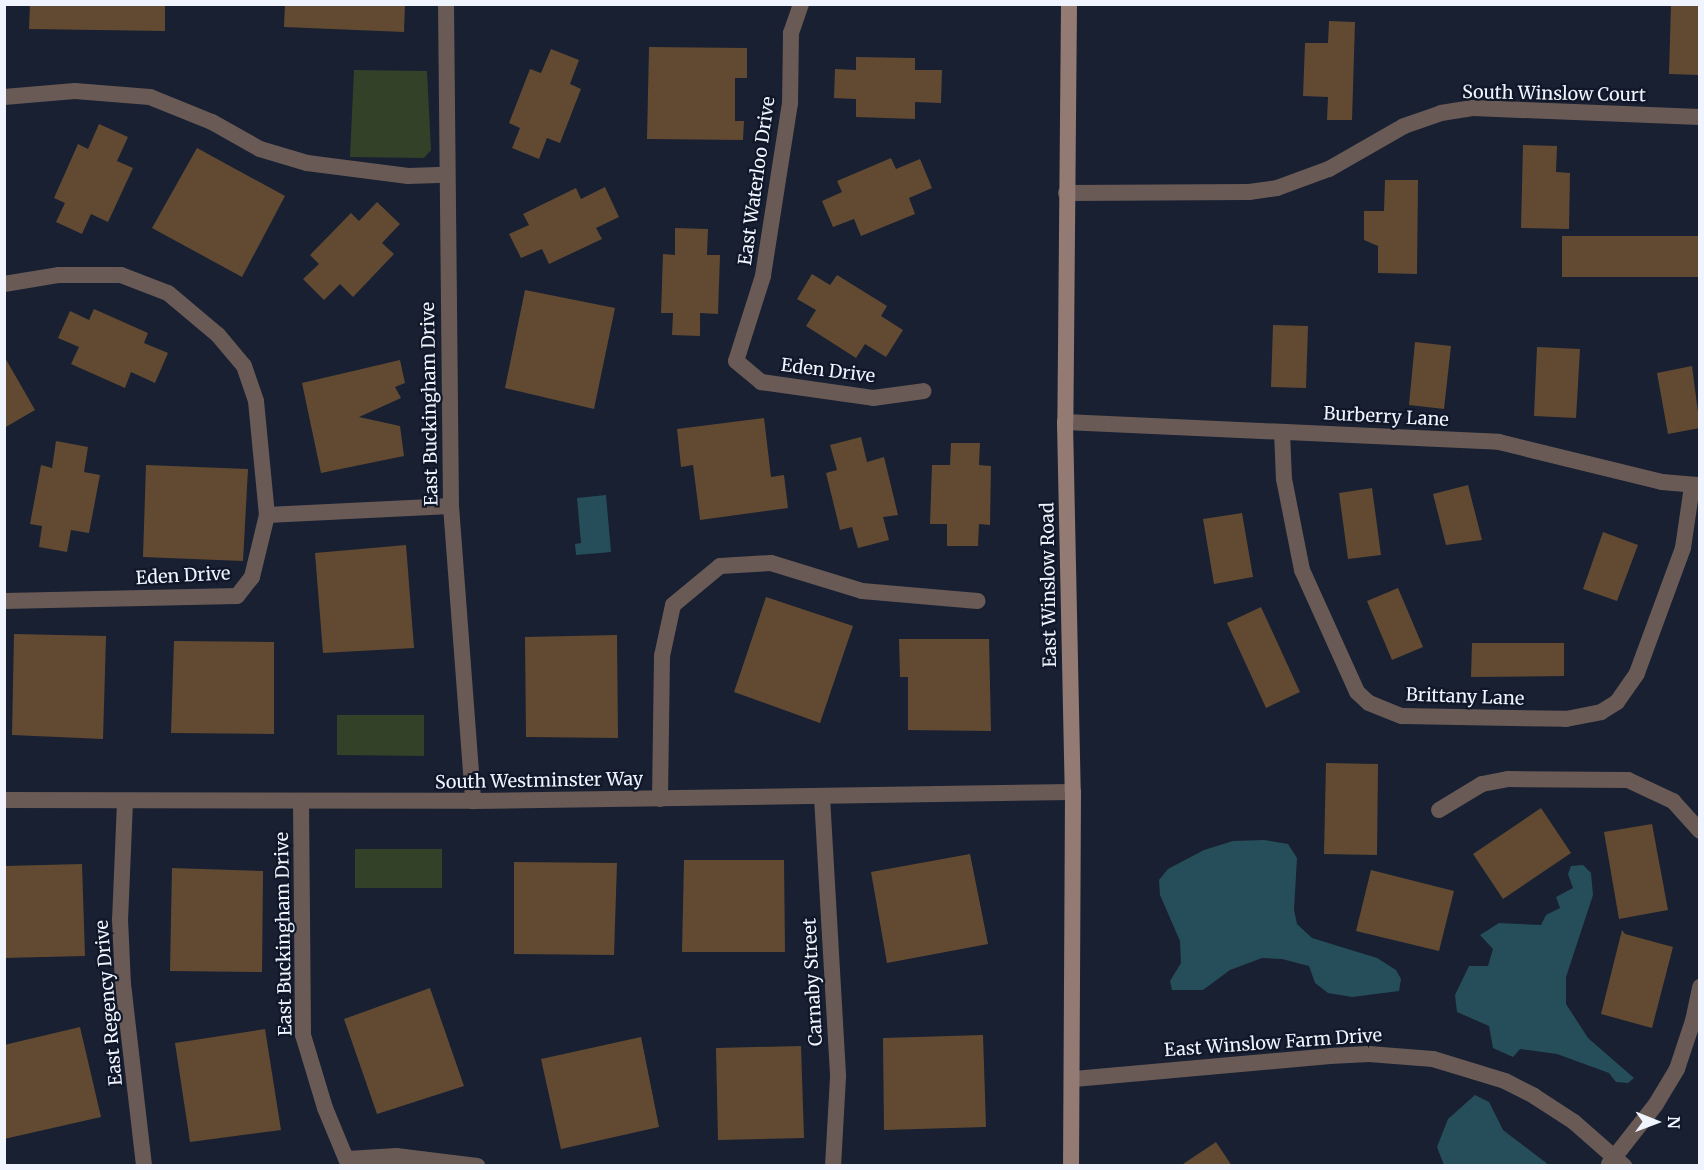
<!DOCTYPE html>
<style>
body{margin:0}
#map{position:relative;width:1704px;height:1170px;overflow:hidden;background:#182032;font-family:Merriweather,serif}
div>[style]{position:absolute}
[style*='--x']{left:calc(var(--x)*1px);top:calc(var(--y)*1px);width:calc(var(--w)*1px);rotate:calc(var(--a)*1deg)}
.green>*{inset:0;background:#324128}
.water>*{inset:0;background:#264e5a}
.building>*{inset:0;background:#614a31}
.minor>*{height:16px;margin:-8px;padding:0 8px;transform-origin:8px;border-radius:8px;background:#695a55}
.secondary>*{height:16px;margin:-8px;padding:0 8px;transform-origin:8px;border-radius:8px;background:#937a72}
span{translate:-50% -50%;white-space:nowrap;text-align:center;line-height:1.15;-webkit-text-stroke:4.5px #0f1728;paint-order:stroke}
.street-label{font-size:18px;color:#eff4fe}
.frame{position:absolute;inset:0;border:6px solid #eff4fe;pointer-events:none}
.north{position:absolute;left:1626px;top:1092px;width:60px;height:60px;-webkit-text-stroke:4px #0f1728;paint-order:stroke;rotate:91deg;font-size:16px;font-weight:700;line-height:24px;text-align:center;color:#eff4fe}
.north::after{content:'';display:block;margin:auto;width:21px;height:27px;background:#eff4fe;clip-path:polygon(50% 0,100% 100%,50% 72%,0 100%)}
</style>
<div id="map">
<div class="green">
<i style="clip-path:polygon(354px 70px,427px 71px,431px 150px,424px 158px,350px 157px)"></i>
<i style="clip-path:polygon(337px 715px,424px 715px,424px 756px,337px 755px)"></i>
<i style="clip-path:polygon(355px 849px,442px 849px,442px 888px,355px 888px)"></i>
</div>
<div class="water">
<i style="clip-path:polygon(606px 495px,611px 552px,576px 555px,575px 544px,581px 543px,577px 498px)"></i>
<i style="clip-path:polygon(1264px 840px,1288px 844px,1297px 858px,1294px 910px,1297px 924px,1312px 938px,1377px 958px,1396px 970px,1401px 979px,1399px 991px,1352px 997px,1328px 993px,1315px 983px,1309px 966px,1282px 959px,1262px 958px,1230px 970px,1203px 990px,1172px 990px,1170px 981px,1181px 963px,1180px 941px,1160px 895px,1159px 880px,1168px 869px,1204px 850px,1233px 841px)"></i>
<i style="clip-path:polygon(1583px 865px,1591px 873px,1593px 895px,1566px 977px,1566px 1004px,1588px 1038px,1634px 1078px,1628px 1083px,1616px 1082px,1609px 1073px,1557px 1054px,1520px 1049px,1513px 1057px,1493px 1048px,1489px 1026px,1457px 1012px,1455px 995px,1469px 966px,1488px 966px,1493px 949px,1480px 935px,1499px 923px,1541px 925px,1546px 915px,1560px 908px,1556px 897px,1573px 888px,1568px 874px,1571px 866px)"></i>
<i style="clip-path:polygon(1475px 1095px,1489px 1102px,1503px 1130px,1549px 1165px,1444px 1165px,1437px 1147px,1448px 1119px)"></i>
</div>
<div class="building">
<i style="clip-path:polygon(30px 4px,165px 4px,165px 31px,29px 29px)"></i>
<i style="clip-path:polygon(285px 4px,405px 4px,404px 32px,284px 27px)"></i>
<i style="clip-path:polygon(1671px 4px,1700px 4px,1700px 75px,1669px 74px)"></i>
<i style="clip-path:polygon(1329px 21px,1355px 22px,1352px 120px,1327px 120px,1328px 97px,1303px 96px,1305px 43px,1328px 43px)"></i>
<i style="clip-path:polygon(649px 47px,747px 48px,747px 78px,735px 78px,735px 121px,744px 121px,743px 140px,647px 139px)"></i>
<i style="clip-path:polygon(551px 49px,579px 60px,570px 84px,581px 89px,560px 143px,547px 138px,539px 159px,512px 148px,520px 128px,509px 123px,530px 69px,541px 73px)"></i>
<i style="clip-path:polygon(856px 57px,915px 58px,915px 70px,942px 70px,941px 103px,915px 102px,915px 119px,856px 117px,856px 99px,834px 98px,835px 69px,856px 70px)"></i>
<i style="clip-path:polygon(99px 124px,128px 137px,117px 161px,133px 168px,108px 222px,91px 214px,82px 234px,56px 222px,65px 203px,54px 198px,78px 144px,88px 149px)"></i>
<i style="clip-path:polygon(1523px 145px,1557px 146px,1556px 172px,1570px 173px,1569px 229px,1521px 228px)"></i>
<i style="clip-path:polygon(197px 148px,285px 196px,242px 277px,152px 228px)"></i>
<i style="clip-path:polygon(891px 158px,896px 169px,920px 159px,932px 188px,909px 198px,915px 214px,861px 236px,854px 219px,833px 227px,822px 201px,842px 192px,837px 181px)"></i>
<i style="clip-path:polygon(1385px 180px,1418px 180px,1417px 274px,1378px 273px,1378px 246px,1364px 240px,1364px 211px,1384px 211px)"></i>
<i style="clip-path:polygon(605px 187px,619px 217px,596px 228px,602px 239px,549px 264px,542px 249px,521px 258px,509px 234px,529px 225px,523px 214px,576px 188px,581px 199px)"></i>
<i style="clip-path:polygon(377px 202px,400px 224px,382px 243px,394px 254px,353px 297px,340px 284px,324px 300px,303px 279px,319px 264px,310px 255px,351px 213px,359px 221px)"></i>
<i style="clip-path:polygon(675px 228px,708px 229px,707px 255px,720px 255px,718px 314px,700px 313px,700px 336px,672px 335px,673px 313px,661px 313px,663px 254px,675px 255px)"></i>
<i style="clip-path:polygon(1562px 236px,1700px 236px,1700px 277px,1562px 277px)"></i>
<i style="clip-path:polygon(812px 274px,830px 285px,837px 275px,887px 306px,881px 316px,903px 330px,886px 357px,865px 344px,856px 358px,806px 326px,816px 310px,797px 299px)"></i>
<i style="clip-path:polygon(525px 290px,615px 308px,594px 409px,505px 388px)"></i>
<i style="clip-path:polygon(94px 309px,148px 333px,144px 343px,168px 353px,155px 383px,131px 372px,125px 388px,71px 364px,79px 347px,58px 338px,70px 311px,89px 320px)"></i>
<i style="clip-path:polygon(1273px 325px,1308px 326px,1306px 388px,1271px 387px)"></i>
<i style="clip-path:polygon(1415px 342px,1451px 346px,1444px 409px,1409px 405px)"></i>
<i style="clip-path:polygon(1537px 347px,1580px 349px,1576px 418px,1534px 416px)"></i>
<i style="clip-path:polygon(4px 356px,35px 410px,4px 428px)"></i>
<i style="clip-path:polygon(400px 360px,405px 383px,395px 387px,401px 398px,359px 417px,400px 426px,404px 456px,321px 473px,302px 383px)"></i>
<i style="clip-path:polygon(1692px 366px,1700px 428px,1668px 434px,1657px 373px)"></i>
<i style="clip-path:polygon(764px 418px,771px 477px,784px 475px,788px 508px,700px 520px,693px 465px,681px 467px,677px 429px)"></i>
<i style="clip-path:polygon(861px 437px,867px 462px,884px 457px,898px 515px,883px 517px,889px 540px,858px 548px,852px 527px,840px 530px,826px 473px,837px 470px,830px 445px)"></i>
<i style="clip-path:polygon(56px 441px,88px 447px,84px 472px,100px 475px,89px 533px,71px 530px,67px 552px,39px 547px,42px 526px,30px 524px,41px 465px,52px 468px)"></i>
<i style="clip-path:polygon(951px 443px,980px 443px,979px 465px,991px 466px,990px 525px,979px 524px,978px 546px,947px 546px,947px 524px,930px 524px,932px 465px,950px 465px)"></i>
<i style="clip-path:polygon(146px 465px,248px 469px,243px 561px,143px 557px)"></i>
<i style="clip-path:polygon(1468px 485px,1482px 540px,1446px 545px,1433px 494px)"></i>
<i style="clip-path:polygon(1372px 488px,1381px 555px,1348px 559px,1339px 493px)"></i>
<i style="clip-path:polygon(1242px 513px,1253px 577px,1214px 584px,1203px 519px)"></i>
<i style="clip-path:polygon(1603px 532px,1638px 545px,1617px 601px,1583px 589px)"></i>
<i style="clip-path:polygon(406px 545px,414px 648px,323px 653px,315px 553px)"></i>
<i style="clip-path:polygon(1398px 588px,1423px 647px,1392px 660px,1367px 601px)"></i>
<i style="clip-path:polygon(766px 597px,853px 626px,820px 723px,734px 692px)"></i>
<i style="clip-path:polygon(1261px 607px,1300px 692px,1266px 708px,1227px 623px)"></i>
<i style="clip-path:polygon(14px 634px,106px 636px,103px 739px,12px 735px)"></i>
<i style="clip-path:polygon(617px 635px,618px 738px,526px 737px,525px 637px)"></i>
<i style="clip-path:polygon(899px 639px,989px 639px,991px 731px,908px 730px,908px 677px,900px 677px)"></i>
<i style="clip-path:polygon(174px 641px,274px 642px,274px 734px,171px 733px)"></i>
<i style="clip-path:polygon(1472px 643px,1564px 643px,1564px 676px,1471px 677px)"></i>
<i style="clip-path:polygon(1326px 763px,1378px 764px,1377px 855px,1324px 854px)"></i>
<i style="clip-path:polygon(1541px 808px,1571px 853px,1503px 899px,1473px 854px)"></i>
<i style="clip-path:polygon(1652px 824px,1668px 910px,1619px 919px,1604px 832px)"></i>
<i style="clip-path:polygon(970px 854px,988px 944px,887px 963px,871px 872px)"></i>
<i style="clip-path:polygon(684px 860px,784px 860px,785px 952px,682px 952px)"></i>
<i style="clip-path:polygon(514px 862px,617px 863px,614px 955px,514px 954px)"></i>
<i style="clip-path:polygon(82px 864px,85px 956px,4px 958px,4px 866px)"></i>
<i style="clip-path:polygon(172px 868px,263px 871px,262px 972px,170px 971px)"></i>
<i style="clip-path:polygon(1371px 870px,1454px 891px,1439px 951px,1356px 931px)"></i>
<i style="clip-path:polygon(1622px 930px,1625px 934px,1673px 947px,1652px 1028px,1601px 1014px)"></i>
<i style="clip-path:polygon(430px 988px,464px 1086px,377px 1114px,344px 1019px)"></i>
<i style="clip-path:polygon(80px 1027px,101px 1117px,4px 1139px,4px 1045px)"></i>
<i style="clip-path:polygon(265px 1029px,281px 1130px,190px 1142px,175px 1043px)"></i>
<i style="clip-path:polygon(983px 1035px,986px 1127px,884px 1130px,883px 1038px)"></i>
<i style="clip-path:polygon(641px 1037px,659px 1127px,561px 1149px,541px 1059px)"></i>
<i style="clip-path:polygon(801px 1046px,804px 1138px,718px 1140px,716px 1048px)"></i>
<i style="clip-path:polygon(1216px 1142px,1232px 1166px,1180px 1166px)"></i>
</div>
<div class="minor">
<i style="--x:446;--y:4;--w:502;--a:89.43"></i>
<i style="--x:451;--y:506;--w:296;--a:85.7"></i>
<i style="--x:801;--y:4;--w:31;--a:109"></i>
<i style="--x:791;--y:33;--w:70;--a:90.8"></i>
<i style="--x:790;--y:103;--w:175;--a:98.9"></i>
<i style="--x:763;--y:276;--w:89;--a:107.6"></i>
<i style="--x:736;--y:361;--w:33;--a:40"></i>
<i style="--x:761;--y:382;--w:113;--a:8.1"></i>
<i style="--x:873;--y:398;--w:51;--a:-7.8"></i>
<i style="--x:4;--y:97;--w:71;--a:-4.8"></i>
<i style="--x:75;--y:91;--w:75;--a:4.6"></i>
<i style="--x:150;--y:97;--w:67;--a:22"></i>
<i style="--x:212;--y:122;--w:55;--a:29.4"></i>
<i style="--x:260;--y:149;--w:49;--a:16.6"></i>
<i style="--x:307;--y:163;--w:102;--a:7.3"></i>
<i style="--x:408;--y:176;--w:38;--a:-2"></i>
<i style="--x:1066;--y:193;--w:183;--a:-0.3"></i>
<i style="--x:1249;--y:192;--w:28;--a:-8"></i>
<i style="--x:1277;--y:188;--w:55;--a:-20.1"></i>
<i style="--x:1329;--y:169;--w:86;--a:-29.8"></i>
<i style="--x:1404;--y:126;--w:39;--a:-19"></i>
<i style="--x:1441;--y:113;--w:32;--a:-9"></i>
<i style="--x:1473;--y:108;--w:227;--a:2.3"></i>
<i style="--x:4;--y:284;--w:56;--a:-9.3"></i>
<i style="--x:59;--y:275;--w:62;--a:0"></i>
<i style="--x:121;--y:275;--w:50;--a:21"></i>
<i style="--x:168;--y:293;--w:65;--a:40"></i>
<i style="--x:218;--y:335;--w:40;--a:50"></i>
<i style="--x:244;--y:366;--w:37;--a:71"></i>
<i style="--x:256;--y:401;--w:115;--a:84.5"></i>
<i style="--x:267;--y:515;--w:64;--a:103.6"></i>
<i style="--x:252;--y:577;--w:24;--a:128"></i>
<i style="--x:237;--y:596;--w:233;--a:178.8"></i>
<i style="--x:1065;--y:422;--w:434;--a:2.6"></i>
<i style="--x:1499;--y:442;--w:168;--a:13.8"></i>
<i style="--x:1662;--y:482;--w:38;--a:5"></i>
<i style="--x:1282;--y:432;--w:47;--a:87.6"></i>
<i style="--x:1284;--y:479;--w:93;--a:78.8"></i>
<i style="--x:1302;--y:570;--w:134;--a:65.7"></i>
<i style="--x:1357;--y:692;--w:16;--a:43"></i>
<i style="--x:1369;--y:703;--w:35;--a:22"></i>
<i style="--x:1402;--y:716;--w:164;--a:1"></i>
<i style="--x:1566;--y:719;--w:36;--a:-11"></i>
<i style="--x:1601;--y:712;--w:19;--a:-32"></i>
<i style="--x:1617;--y:702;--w:35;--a:-55"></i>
<i style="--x:1637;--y:673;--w:133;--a:-69.8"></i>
<i style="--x:1683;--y:548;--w:63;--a:-81.7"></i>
<i style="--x:267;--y:515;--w:184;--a:-2.8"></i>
<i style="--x:822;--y:797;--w:280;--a:86.7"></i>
<i style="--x:838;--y:1077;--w:89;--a:93.2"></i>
<i style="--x:660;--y:799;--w:143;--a:-89.2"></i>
<i style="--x:662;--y:656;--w:52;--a:-77.8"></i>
<i style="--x:673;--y:605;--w:61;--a:-39.7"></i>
<i style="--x:720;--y:566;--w:51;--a:-3.4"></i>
<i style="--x:771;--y:563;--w:95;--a:17.1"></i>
<i style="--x:862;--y:591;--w:116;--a:4.9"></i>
<i style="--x:4;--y:800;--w:469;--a:0.1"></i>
<i style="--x:473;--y:801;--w:600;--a:-0.86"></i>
<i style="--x:125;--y:802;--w:117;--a:92.4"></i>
<i style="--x:120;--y:919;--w:65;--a:87.4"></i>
<i style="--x:123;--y:984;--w:183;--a:83.4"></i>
<i style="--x:301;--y:802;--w:233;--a:89.5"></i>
<i style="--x:303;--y:1035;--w:76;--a:73.2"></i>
<i style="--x:325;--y:1108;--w:63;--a:67.5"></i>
<i style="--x:1439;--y:810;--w:50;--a:-31.2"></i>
<i style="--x:1482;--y:784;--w:26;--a:-11"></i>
<i style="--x:1508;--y:779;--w:120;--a:0.5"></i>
<i style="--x:1628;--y:780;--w:50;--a:25"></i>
<i style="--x:1673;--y:801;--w:40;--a:48"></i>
<i style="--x:1074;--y:1079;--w:257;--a:-5.1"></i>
<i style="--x:1330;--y:1056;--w:39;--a:-3"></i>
<i style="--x:1369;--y:1054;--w:64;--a:4.5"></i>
<i style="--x:1433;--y:1059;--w:75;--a:17"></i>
<i style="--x:1505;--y:1081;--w:33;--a:27"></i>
<i style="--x:1534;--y:1096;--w:48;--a:33"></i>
<i style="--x:1574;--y:1122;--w:67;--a:41.3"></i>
<i style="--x:348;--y:1159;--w:48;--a:-3.6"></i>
<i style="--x:396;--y:1156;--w:82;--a:7"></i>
<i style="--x:1609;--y:1164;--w:76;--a:-51.9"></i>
<i style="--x:1656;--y:1104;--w:41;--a:-59"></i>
<i style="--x:1677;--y:1069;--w:51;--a:-71.6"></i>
<i style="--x:1693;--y:1021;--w:35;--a:-78"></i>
</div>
<div class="secondary">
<i style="--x:1069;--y:4;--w:418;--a:90.5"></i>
<i style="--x:1065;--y:422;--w:370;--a:88.8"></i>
<i style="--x:1073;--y:792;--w:374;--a:90.3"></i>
</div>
<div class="street-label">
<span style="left:1554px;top:94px;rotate:1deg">South Winslow Court</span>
<span style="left:757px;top:181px;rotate:-82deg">East Waterloo Drive</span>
<span style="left:828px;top:371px;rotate:7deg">Eden Drive</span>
<span style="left:430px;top:404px;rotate:-91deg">East Buckingham Drive</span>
<span style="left:1386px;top:417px;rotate:3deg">Burberry Lane</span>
<span style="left:183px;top:576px;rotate:-3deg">Eden Drive</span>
<span style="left:1049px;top:585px;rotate:-91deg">East Winslow Road</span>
<span style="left:1465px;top:697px;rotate:2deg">Brittany Lane</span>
<span style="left:539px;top:781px;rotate:-1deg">South Westminster Way</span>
<span style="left:284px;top:934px;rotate:-91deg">East Buckingham Drive</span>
<span style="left:813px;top:982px;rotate:-93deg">Carnaby Street</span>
<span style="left:109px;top:1003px;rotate:-95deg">East Regency Drive</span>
<span style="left:1273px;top:1043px;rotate:-4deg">East Winslow Farm Drive</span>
</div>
<div class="frame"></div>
<div class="north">N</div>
</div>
